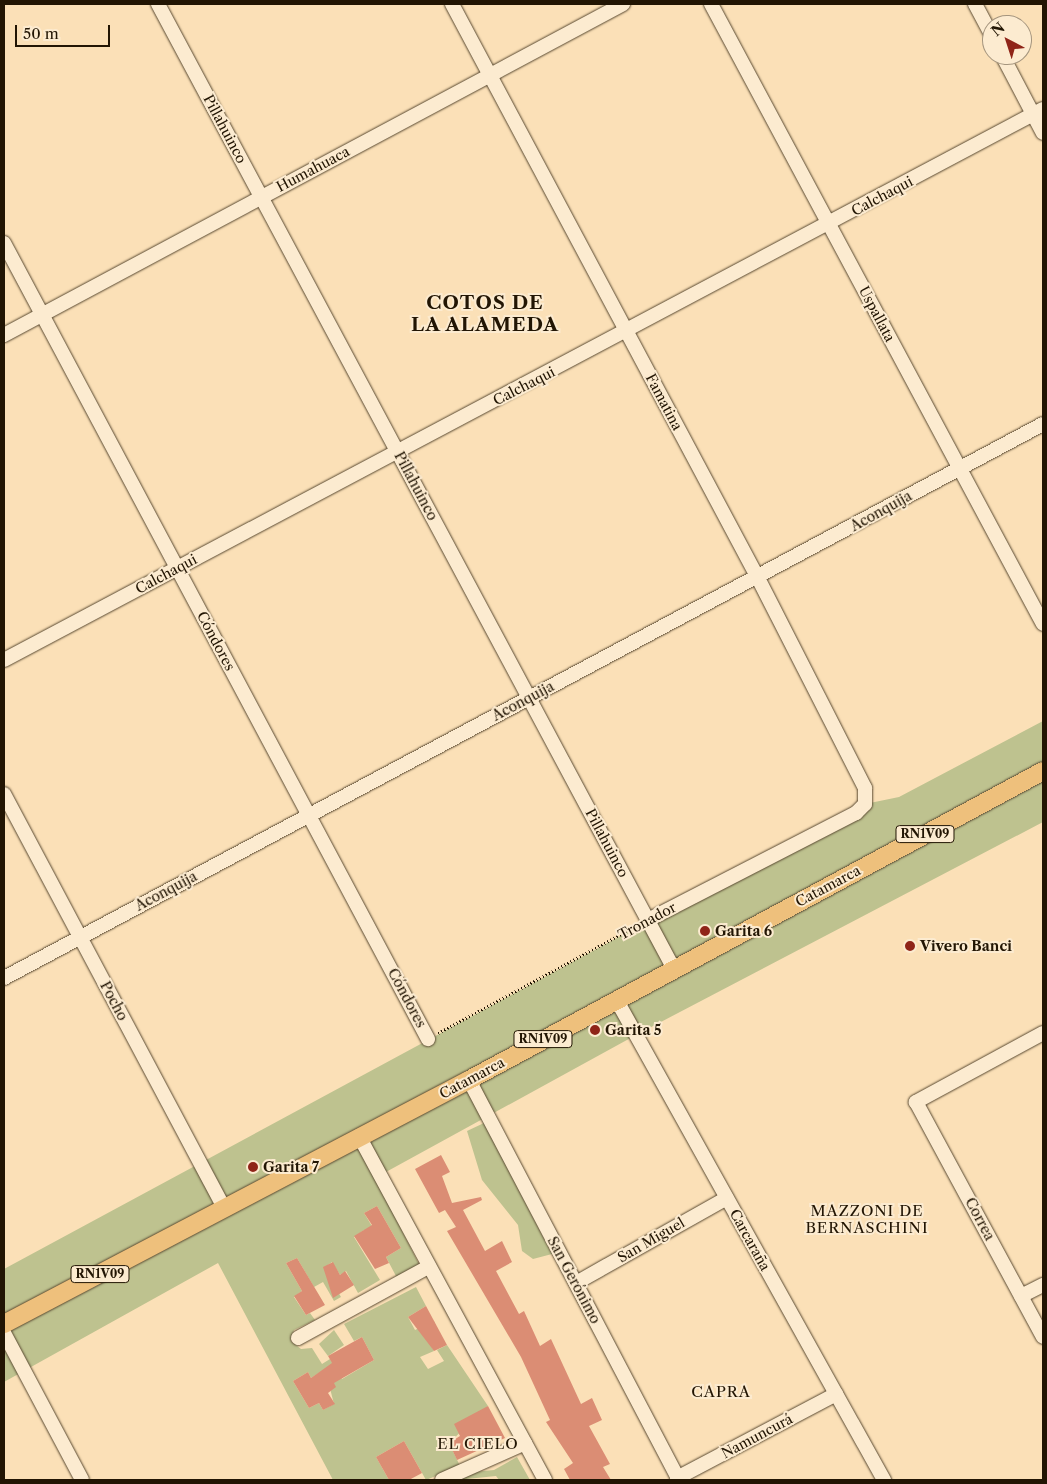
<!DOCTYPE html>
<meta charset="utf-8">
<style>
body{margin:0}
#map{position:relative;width:1047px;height:1484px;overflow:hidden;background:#fbe0b7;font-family:"Libre Caslon Text",serif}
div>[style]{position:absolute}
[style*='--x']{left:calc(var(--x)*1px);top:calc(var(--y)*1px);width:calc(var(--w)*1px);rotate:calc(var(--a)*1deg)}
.green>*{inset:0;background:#bec28f}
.building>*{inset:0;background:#db8d74}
.path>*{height:2.5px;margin-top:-1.25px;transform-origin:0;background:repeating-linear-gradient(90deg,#221503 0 1px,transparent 0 3.5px)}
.roads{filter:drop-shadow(0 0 1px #584830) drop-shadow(0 0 1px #584830)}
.minor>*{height:14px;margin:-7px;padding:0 7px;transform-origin:7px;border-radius:7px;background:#fcebd0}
.major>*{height:18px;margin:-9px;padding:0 9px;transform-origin:9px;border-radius:9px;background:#eec07c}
.dots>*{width:14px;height:14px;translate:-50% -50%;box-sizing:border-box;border:2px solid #fcebd0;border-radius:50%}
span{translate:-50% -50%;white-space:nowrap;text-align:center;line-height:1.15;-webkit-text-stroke:4px #fcebd0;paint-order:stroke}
.shield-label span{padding:1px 4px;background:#fcebd0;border:1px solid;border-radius:4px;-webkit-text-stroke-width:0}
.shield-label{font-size:12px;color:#221503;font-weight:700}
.street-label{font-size:14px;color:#221503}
.poi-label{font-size:14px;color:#221503;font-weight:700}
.left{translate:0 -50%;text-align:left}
.neighbourhood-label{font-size:15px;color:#221503;letter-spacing:1px}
.district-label{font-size:19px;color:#221503;font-weight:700;letter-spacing:1px}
.frame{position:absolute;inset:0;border:5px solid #221503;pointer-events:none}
.north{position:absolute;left:982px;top:15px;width:50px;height:50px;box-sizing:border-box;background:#fcebd0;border:1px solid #a5957e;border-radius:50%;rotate:320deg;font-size:14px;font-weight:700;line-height:20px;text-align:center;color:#221503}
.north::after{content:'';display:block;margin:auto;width:18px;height:22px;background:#8f2418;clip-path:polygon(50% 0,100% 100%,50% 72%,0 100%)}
.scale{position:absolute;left:15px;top:25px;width:95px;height:22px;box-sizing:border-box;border:2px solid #221503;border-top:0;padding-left:6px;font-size:15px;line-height:18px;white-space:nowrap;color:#221503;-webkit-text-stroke:4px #fcebd0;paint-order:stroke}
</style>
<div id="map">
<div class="green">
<i style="clip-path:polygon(evenodd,1043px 721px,1043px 822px,636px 1035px,375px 1178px,420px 1266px,397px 1278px,386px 1257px,401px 1248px,377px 1206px,364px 1213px,381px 1241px,364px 1230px,354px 1237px,380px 1280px,358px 1293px,346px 1271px,340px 1275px,332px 1262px,324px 1268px,341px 1297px,334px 1301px,323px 1282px,314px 1287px,297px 1258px,286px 1263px,302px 1291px,294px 1297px,306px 1315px,310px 1313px,315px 1320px,294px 1330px,291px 1341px,301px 1349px,312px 1348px,322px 1364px,330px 1359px,342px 1379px,374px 1360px,362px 1337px,354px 1341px,344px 1324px,416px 1287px,426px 1306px,408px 1317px,415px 1330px,434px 1321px,436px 1326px,424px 1334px,434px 1351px,420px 1357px,428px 1369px,444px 1361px,437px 1350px,447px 1345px,488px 1406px,449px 1443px,460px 1466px,426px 1480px,404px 1441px,376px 1457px,389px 1480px,333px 1480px,218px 1263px,4px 1382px,4px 1269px,865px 804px,899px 797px,1043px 721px,325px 1369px,334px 1404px,323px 1410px,319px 1403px,309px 1408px,293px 1381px,308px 1372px,311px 1378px,325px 1369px)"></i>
<i style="clip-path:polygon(484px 1123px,552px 1254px,533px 1259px,522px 1251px,518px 1225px,482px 1180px,467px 1131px)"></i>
<i style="clip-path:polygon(334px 1330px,344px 1345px,328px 1356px,319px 1344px)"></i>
<i style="clip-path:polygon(517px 1457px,530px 1480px,499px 1480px,496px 1476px,457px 1480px,474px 1472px,494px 1470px)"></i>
</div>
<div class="building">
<i style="clip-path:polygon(441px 1155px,450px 1172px,442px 1176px,452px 1203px,481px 1197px,482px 1200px,463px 1210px,485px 1251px,502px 1241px,512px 1262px,496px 1271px,519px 1314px,524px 1311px,540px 1346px,551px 1339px,581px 1404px,592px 1398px,602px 1420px,589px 1426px,610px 1464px,603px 1467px,611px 1480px,570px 1480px,564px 1469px,573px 1463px,546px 1422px,550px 1420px,521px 1357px,447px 1231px,456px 1227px,445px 1210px,439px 1213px,415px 1169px)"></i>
<i style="clip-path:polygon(377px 1206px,401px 1248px,386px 1257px,389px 1263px,375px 1269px,354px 1236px,372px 1225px,364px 1213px)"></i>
<i style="clip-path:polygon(297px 1258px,325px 1305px,306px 1315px,294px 1296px,302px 1291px,286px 1263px)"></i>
<i style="clip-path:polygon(333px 1262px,340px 1275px,345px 1271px,354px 1285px,333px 1298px,323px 1267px)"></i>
<i style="clip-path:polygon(426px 1306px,447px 1345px,434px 1351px,408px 1317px)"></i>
<i style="clip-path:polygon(362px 1337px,374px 1360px,334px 1383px,336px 1387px,328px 1393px,335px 1404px,323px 1410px,319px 1403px,309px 1408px,293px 1381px,308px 1372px,311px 1378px,332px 1363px,328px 1356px)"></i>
<i style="clip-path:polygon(488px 1406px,505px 1438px,457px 1460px,449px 1443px,460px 1436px,454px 1424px)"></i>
<i style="clip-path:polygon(404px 1441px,422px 1473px,409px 1480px,389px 1480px,376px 1457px)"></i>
</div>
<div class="path">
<i style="--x:438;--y:1033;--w:227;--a:-28.4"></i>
</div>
<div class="roads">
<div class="minor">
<i style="--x:158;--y:4;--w:1094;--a:61.87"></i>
<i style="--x:452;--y:4;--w:650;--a:61.94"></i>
<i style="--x:758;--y:578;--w:236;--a:63"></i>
<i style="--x:865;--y:788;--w:16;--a:90"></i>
<i style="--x:865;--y:804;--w:13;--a:135"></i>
<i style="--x:856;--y:813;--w:234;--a:152.8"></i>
<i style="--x:711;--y:4;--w:703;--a:61.83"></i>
<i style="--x:975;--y:4;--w:36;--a:62"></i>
<i style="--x:1002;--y:55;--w:88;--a:62.3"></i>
<i style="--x:4;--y:243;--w:902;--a:61.96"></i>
<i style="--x:4;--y:335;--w:702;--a:-28.13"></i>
<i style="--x:4;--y:660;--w:1176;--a:-27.94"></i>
<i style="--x:4;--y:794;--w:469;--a:62"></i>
<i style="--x:4;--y:978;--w:1177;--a:-28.07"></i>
<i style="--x:616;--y:999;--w:551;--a:60.87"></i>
<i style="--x:1043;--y:1033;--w:145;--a:151.5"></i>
<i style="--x:916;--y:1102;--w:267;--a:61.6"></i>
<i style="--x:469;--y:1080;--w:452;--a:62.3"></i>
<i style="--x:359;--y:1136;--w:391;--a:61.6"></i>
<i style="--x:576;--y:1283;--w:173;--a:-29.4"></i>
<i style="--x:1021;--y:1296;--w:25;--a:-27"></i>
<i style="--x:4;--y:1333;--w:166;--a:62"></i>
<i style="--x:298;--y:1338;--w:148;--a:-28.6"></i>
<i style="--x:677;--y:1478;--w:180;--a:-27.8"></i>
<i style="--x:442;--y:1480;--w:91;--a:-24"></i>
</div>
<div class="major">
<i style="--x:4;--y:1324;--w:525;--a:-27.69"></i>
<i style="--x:469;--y:1080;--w:652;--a:-28.29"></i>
</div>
</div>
<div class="dots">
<i style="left:705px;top:931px;background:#8f2418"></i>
<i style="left:910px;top:946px;background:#8f2418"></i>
<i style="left:595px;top:1030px;background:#8f2418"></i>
<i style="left:253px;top:1167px;background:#8f2418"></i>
</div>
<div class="shield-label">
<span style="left:925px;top:834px">RN1V09</span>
<span style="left:543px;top:1039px">RN1V09</span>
<span style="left:100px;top:1274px">RN1V09</span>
</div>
<div class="street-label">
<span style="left:225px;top:129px;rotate:62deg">Pillahuinco</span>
<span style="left:313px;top:169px;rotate:-28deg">Humahuaca</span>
<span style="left:882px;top:196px;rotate:-28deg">Calchaqui</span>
<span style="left:877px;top:314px;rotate:62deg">Uspallata</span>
<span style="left:524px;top:386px;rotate:-27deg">Calchaqui</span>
<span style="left:664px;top:402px;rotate:62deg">Famatina</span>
<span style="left:416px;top:486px;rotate:62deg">Pillahuinco</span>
<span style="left:881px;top:511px;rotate:-29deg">Aconquija</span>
<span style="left:166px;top:574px;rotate:-28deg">Calchaqui</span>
<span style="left:216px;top:641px;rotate:62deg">Cóndores</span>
<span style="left:523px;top:701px;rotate:-28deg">Aconquija</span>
<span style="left:607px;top:843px;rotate:62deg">Pillahuinco</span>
<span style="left:828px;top:886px;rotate:-28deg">Catamarca</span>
<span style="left:166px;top:891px;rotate:-28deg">Aconquija</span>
<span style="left:647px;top:921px;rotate:-28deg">Tronador</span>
<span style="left:407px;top:998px;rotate:62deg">Cóndores</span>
<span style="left:114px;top:1001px;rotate:62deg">Pocho</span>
<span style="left:472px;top:1078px;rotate:-28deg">Catamarca</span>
<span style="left:980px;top:1219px;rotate:62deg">Correa</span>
<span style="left:651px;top:1240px;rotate:-30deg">San Miguel</span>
<span style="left:750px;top:1240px;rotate:61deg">Carcaraña</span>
<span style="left:574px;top:1280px;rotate:62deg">San Gerónimo</span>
<span style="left:757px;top:1436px;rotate:-28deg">Namuncurá</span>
</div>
<div class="poi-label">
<span class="left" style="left:715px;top:931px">Garita 6</span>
<span class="left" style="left:920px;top:946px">Vivero Banci</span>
<span class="left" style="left:605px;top:1030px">Garita 5</span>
<span class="left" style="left:263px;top:1167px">Garita 7</span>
</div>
<div class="neighbourhood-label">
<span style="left:867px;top:1219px">MAZZONI DE<br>BERNASCHINI</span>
<span style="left:721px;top:1392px">CAPRA</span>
<span style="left:478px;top:1444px">EL CIELO</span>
</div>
<div class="district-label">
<span style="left:485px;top:314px">COTOS DE<br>LA ALAMEDA</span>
</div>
<div class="frame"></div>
<div class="north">N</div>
<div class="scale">50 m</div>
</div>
